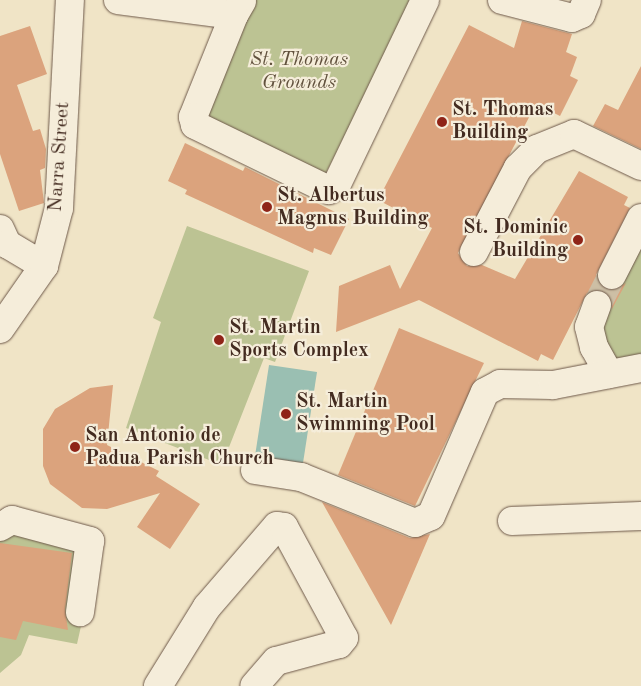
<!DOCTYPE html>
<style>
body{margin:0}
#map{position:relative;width:641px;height:686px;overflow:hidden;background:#f0e4c6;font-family:"Old Standard TT",serif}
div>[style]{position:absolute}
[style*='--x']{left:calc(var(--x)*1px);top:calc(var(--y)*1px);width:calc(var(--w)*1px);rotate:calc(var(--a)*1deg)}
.green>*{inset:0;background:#bcc393}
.water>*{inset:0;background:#9abfb2}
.building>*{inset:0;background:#dba37d}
.minor-tunnel>*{height:28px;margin-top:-14px;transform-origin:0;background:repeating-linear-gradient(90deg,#cdbfa5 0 28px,transparent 0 42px)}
.roads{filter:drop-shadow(0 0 1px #6e594a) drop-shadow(0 0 1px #6e594a)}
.minor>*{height:28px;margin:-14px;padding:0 14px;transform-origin:14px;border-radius:14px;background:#f5edda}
.dots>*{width:14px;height:14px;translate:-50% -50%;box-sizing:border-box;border:2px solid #f5edda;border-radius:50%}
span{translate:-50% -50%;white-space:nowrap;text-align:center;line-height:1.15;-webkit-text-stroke:4.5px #f5edda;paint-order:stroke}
.park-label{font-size:20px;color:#61513d;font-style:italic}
.poi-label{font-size:20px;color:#432b20;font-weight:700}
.left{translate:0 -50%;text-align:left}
.right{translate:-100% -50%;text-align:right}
.street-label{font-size:20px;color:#432b20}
</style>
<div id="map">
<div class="green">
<i style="clip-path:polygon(254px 0,413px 0,324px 177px,208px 125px,203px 112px)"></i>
<i style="clip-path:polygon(187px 226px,309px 271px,275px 362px,264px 358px,222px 465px,126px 428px,161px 322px,153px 318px)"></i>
<i style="clip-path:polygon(641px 234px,641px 359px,609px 362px,600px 313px)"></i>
<i style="clip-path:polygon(0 525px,99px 546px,77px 644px,29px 635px,21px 655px,0 673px)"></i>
</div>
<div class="water">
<i style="clip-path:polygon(269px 365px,317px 372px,303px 463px,255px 456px)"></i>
</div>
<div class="building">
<i style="clip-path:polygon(522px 21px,572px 34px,566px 52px,577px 57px,570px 76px,578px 80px,560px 116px,536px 104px,458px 253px,467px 266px,482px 265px,515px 279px,579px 171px,628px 197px,624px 205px,630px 208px,596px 275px,605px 289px,613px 291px,626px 283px,612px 309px,609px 295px,603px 291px,587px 293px,553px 360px,541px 354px,538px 361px,419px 300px,336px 332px,339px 286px,390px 265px,400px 289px,432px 228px,378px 200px,469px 25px,514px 48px)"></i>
<i style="clip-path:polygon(30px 26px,47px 74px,17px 85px,33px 131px,40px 129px,46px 149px,45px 168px,40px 170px,44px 203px,19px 211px,0 154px,0 36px)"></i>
<i style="clip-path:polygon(641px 66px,641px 149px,593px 126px,605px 104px,618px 110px)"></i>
<i style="clip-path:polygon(185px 143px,243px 171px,245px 167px,349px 219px,331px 255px,314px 248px,313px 253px,185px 194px,187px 190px,168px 181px)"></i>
<i style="clip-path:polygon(399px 328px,484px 363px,415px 506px,338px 475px)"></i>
<i style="clip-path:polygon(113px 385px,107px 445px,159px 471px,156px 476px,200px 504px,170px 549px,137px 527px,160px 493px,107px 509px,82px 508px,50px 484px,43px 466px,43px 429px,55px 409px,90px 388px)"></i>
<i style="clip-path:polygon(322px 502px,410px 538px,430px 534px,391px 625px)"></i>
<i style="clip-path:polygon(0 543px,72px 553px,65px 610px,68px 630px,23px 621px,16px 640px,0 637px)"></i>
</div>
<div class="minor-tunnel">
<i style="--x:597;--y:305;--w:34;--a:-63"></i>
</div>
<div class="roads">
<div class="minor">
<i style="--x:118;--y:0;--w:117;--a:7.4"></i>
<i style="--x:234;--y:15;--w:16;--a:-60"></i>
<i style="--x:502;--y:0;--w:72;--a:14.4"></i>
<i style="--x:572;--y:18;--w:10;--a:-24"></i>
<i style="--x:581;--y:14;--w:15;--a:-67"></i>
<i style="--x:234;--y:15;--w:110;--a:111.9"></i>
<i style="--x:193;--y:117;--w:8;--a:76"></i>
<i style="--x:195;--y:125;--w:149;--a:25.9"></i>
<i style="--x:329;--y:190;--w:8;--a:-30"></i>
<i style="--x:336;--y:186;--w:206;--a:-64.4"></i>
<i style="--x:0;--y:229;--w:17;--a:65"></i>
<i style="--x:7;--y:244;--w:43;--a:30.7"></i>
<i style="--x:474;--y:252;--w:95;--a:-62.4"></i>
<i style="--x:518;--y:168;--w:27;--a:-45"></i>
<i style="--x:537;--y:149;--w:40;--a:-22"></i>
<i style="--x:574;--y:134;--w:74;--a:25.5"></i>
<i style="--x:612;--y:275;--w:64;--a:-63"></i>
<i style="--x:597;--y:305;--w:23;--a:110"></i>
<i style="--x:589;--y:327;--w:21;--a:76"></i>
<i style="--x:594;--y:347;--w:31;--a:61"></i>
<i style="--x:0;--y:329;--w:77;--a:-55.1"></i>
<i style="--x:44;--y:266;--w:60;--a:-75.5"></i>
<i style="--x:59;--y:208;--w:208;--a:-87"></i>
<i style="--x:255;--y:470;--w:47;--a:8.7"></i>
<i style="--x:301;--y:477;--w:123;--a:22"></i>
<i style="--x:415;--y:523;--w:17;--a:-24"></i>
<i style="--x:431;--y:516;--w:135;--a:-66.5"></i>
<i style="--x:485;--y:392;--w:17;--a:-28"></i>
<i style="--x:500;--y:384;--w:53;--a:1.1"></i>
<i style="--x:553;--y:385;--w:90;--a:-10.9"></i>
<i style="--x:512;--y:521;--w:129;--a:-2.2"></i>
<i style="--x:0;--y:527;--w:14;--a:-30"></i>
<i style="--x:12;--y:520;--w:81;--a:15.1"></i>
<i style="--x:90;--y:541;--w:72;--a:98"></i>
<i style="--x:158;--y:686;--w:93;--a:-58.2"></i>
<i style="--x:207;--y:607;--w:107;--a:-49.2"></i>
<i style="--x:277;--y:526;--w:7;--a:8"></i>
<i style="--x:284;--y:527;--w:126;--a:61.6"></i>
<i style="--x:344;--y:638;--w:8;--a:130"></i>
<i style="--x:339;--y:644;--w:65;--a:164.9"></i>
<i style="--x:276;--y:661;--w:33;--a:131"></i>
</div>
</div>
<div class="dots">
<i style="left:442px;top:122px;background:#8f2418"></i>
<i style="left:267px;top:207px;background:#8f2418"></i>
<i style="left:578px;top:240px;background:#8f2418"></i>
<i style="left:219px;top:340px;background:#8f2418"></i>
<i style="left:286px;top:414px;background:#8f2418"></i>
<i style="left:75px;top:447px;background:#8f2418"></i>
</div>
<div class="park-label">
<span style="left:299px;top:72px">St. Thomas<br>Grounds</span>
</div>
<div class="poi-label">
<span class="left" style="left:452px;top:122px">St. Thomas<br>Building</span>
<span class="left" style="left:277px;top:208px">St. Albertus<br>Magnus Building</span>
<span class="right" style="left:568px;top:240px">St. Dominic<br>Building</span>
<span class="left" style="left:229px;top:340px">St. Martin<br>Sports Complex</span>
<span class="left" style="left:296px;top:414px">St. Martin<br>Swimming Pool</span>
<span class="left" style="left:85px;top:448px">San Antonio de<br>Padua Parish Church</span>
</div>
<div class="street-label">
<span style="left:60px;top:157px;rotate:-86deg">Narra Street</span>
</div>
</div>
